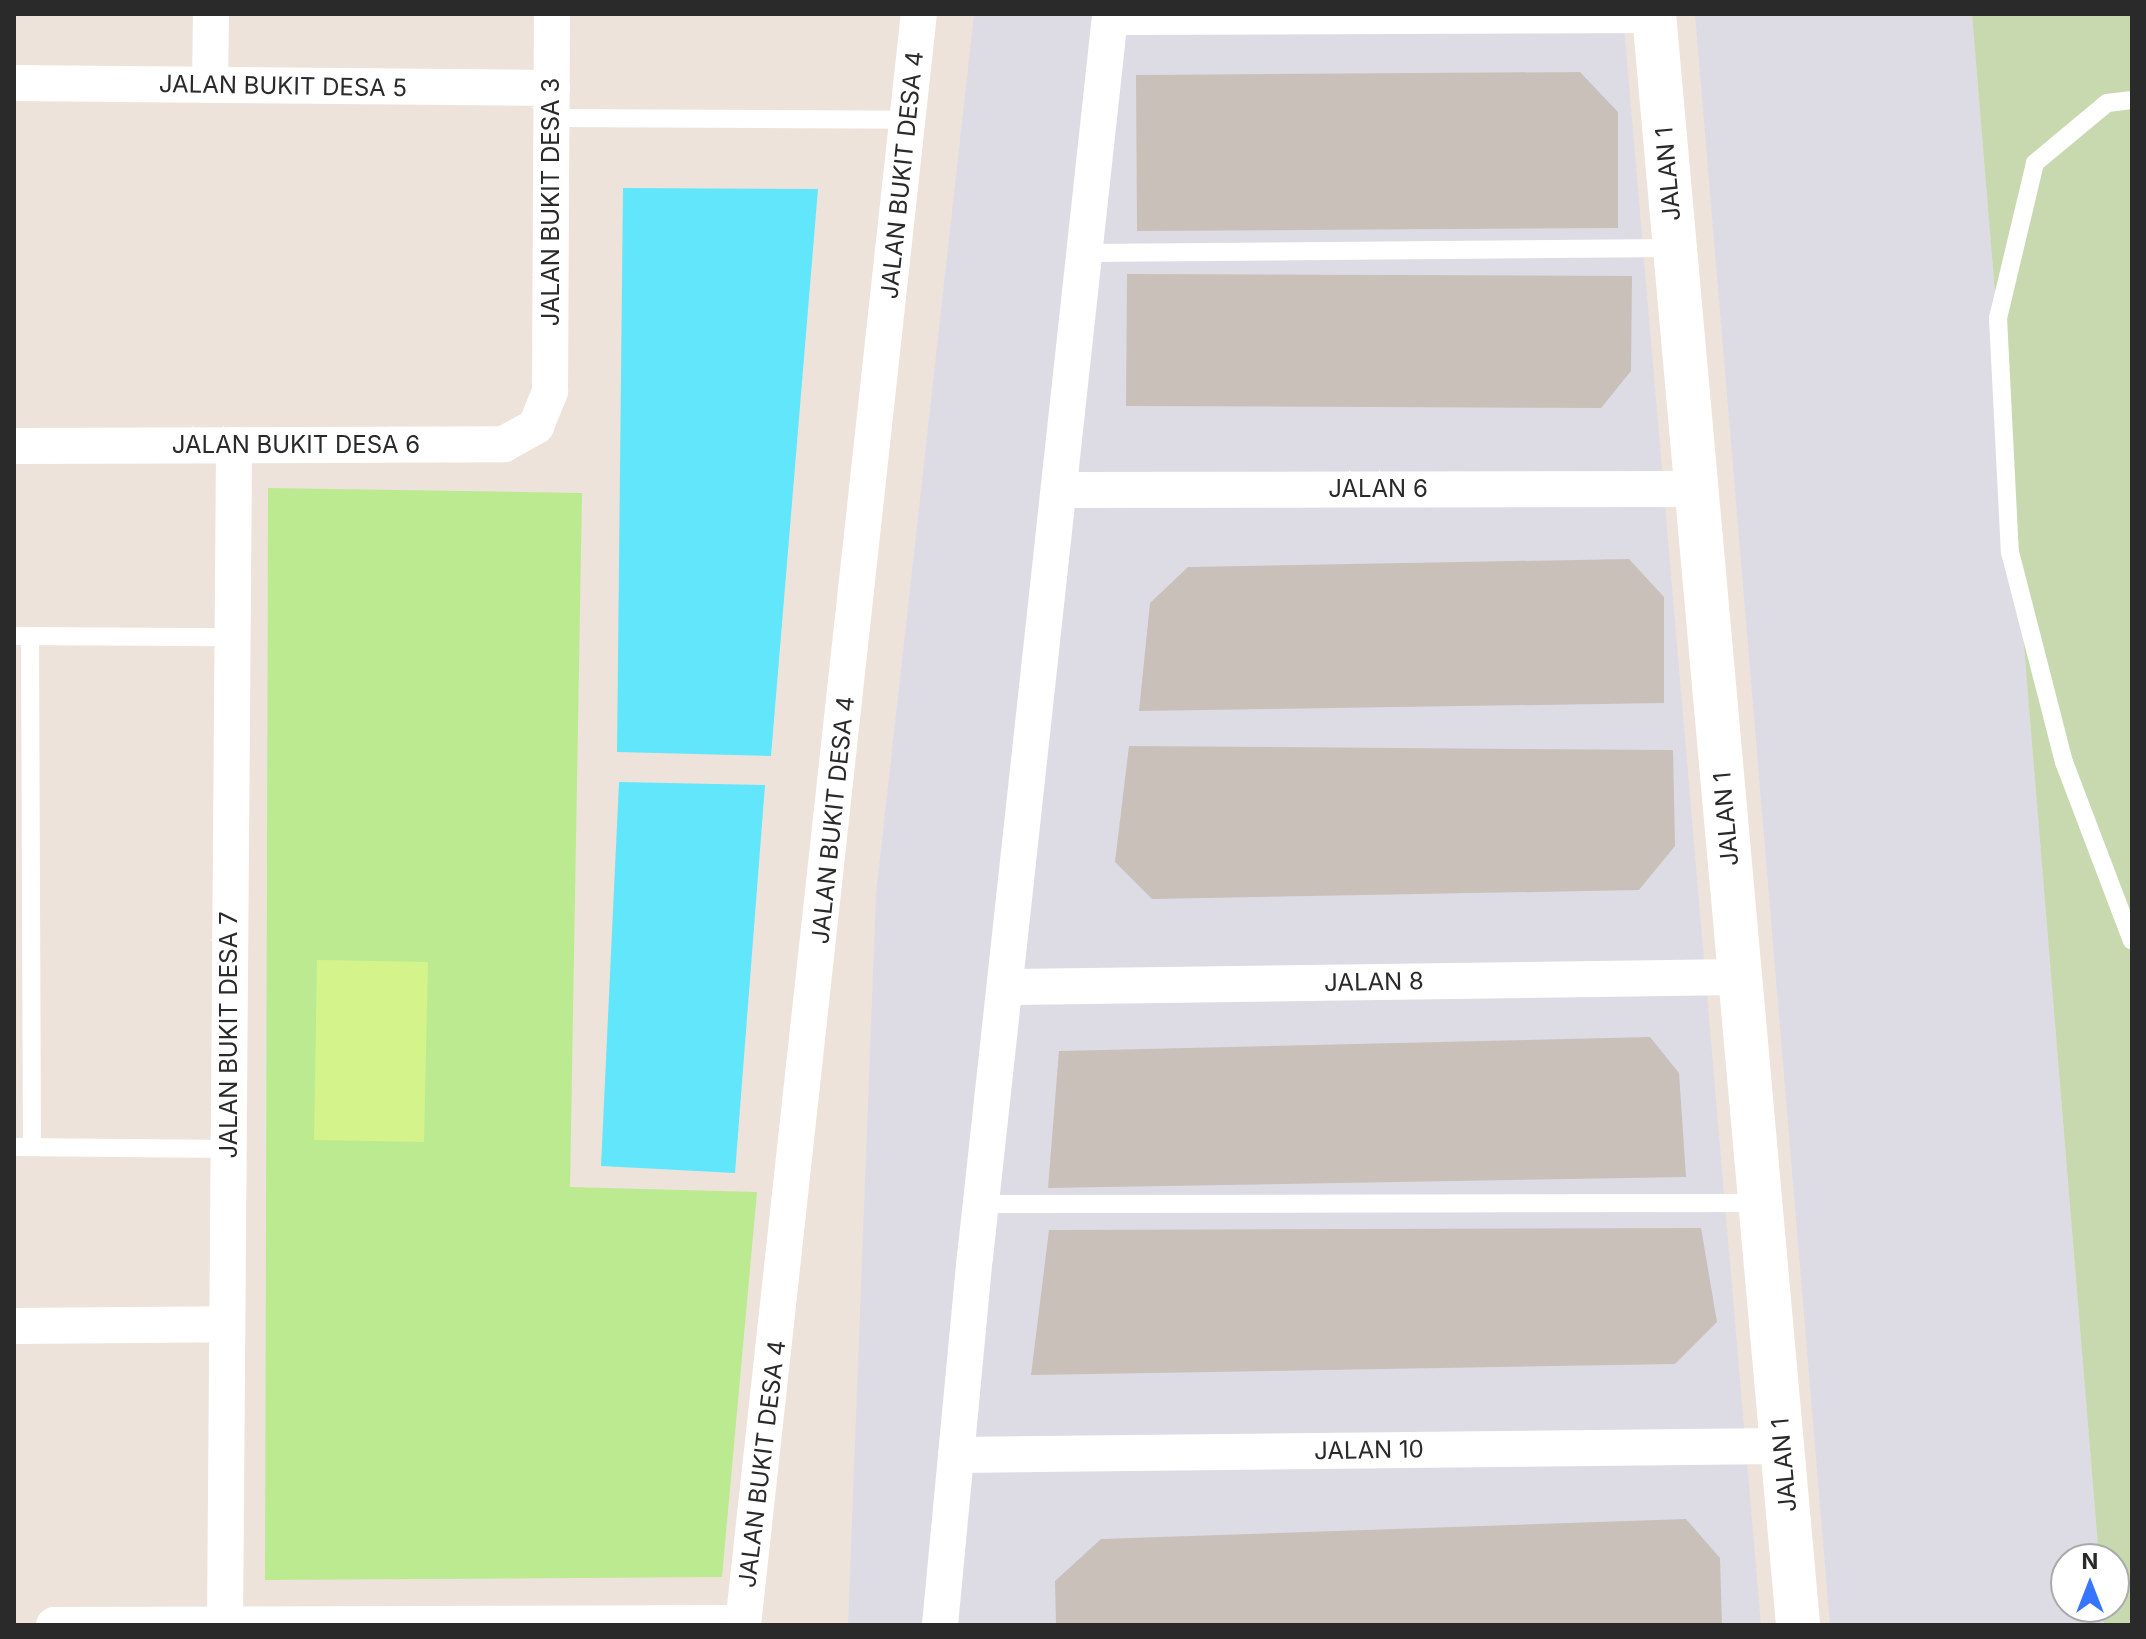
<!DOCTYPE html>
<style>
body{margin:0}
#map{position:relative;width:2146px;height:1639px;overflow:hidden;background:#eee3da;font-family:Inter,sans-serif}
div>[style]{position:absolute}
[style*='--x']{left:calc(var(--x)*1px);top:calc(var(--y)*1px);width:calc(var(--w)*1px);rotate:calc(var(--a)*1deg)}
.industrial>*{inset:0;background:#dddce5}
.green>*{inset:0;background:#bbea91}
.cemetery>*{inset:0;background:#c9d9af}
.pitch>*{inset:0;background:#d4f38b}
.water>*{inset:0;background:#62e6fb}
.building>*{inset:0;background:#c9c0ba}
.service>*{height:18px;margin:-9px;padding:0 9px;transform-origin:9px;border-radius:9px;background:#fff}
.minor>*{height:36px;margin:-18px;padding:0 18px;transform-origin:18px;border-radius:18px;background:#fff}
.tertiary>*{height:44px;margin:-22px;padding:0 22px;transform-origin:22px;border-radius:22px;background:#fff}
span{translate:-50% -50%;white-space:nowrap;text-align:center;line-height:1.15;-webkit-text-stroke:6px #fff;paint-order:stroke}
.street-label{font-size:24px;color:#2a2a2a}
.frame{position:absolute;inset:0;border:16px solid #2a2a2a;pointer-events:none}
.north{position:absolute;left:2050px;top:1543px;width:80px;height:80px;box-sizing:border-box;background:#fff;border:2px solid #aaa;border-radius:50%;rotate:0deg;font-size:22px;font-weight:700;line-height:32px;text-align:center;color:#2a2a2a}
.north::after{content:'';display:block;margin:auto;width:28px;height:36px;background:#3675ff;clip-path:polygon(50% 0,100% 100%,50% 72%,0 100%)}
</style>
<div id="map">
<div class="industrial">
<i style="clip-path:polygon(974px 14px,1623px 14px,1761px 1625px,848px 1625px,876px 894px)"></i>
<i style="clip-path:polygon(1695px 14px,1972px 14px,2099px 1559px,2066px 1559px,2066px 1607px,2102px 1607px,2104px 1625px,1830px 1625px)"></i>
</div>
<div class="green">
<i style="clip-path:polygon(268px 488px,582px 493px,570px 1187px,757px 1192px,722px 1577px,265px 1580px)"></i>
</div>
<div class="cemetery">
<i style="clip-path:polygon(1972px 14px,2132px 14px,2132px 1625px,2104px 1625px,2102px 1607px,2114px 1607px,2114px 1559px,2099px 1559px)"></i>
</div>
<div class="pitch">
<i style="clip-path:polygon(317px 960px,428px 962px,424px 1142px,314px 1140px)"></i>
</div>
<div class="water">
<i style="clip-path:polygon(623px 188px,818px 189px,771px 756px,617px 752px)"></i>
<i style="clip-path:polygon(619px 782px,765px 785px,735px 1173px,601px 1166px)"></i>
</div>
<div class="building">
<i style="clip-path:polygon(1580px 72px,1618px 112px,1618px 228px,1137px 231px,1136px 75px)"></i>
<i style="clip-path:polygon(1127px 274px,1632px 276px,1631px 371px,1601px 408px,1126px 406px)"></i>
<i style="clip-path:polygon(1629px 559px,1664px 597px,1664px 703px,1139px 711px,1150px 603px,1188px 567px)"></i>
<i style="clip-path:polygon(1129px 746px,1673px 750px,1675px 846px,1639px 890px,1152px 899px,1115px 862px)"></i>
<i style="clip-path:polygon(1650px 1037px,1679px 1073px,1686px 1177px,1048px 1188px,1059px 1051px)"></i>
<i style="clip-path:polygon(1701px 1228px,1717px 1322px,1675px 1364px,1031px 1375px,1049px 1230px)"></i>
<i style="clip-path:polygon(1686px 1519px,1720px 1558px,1722px 1625px,1056px 1625px,1055px 1581px,1101px 1539px)"></i>
</div>
<div class="service">
<i style="--x:2132;--y:100;--w:25;--a:173"></i>
<i style="--x:2107;--y:103;--w:94;--a:140.2"></i>
<i style="--x:2035;--y:163;--w:159;--a:103.4"></i>
<i style="--x:1998;--y:318;--w:234;--a:87.1"></i>
<i style="--x:2010;--y:552;--w:217;--a:75.6"></i>
<i style="--x:2064;--y:762;--w:191;--a:69.2"></i>
<i style="--x:552;--y:118;--w:356;--a:0.3"></i>
<i style="--x:1084;--y:253;--w:590;--a:-0.49"></i>
<i style="--x:14;--y:636;--w:218;--a:0.3"></i>
<i style="--x:30;--y:636;--w:511;--a:89.78"></i>
<i style="--x:14;--y:1147;--w:215;--a:0.5"></i>
<i style="--x:981;--y:1204;--w:780;--a:-0.07"></i>
</div>
<div class="minor">
<i style="--x:14;--y:83;--w:538;--a:0.53"></i>
<i style="--x:210;--y:85;--w:71;--a:-89.2"></i>
<i style="--x:14;--y:446;--w:490;--a:-0.2"></i>
<i style="--x:504;--y:444;--w:37;--a:-29"></i>
<i style="--x:536;--y:426;--w:38;--a:-68"></i>
<i style="--x:550;--y:391;--w:377;--a:-89.7"></i>
<i style="--x:1059;--y:490;--w:637;--a:-0.09"></i>
<i style="--x:1007;--y:987;--w:733;--a:-0.78"></i>
<i style="--x:14;--y:1326;--w:213;--a:-0.5"></i>
<i style="--x:956;--y:1455;--w:826;--a:-0.62"></i>
<i style="--x:54;--y:1625;--w:689;--a:-0.17"></i>
<i style="--x:225;--y:1625;--w:1180;--a:-89.56"></i>
<i style="--x:743;--y:1625;--w:1621;--a:-83.77"></i>
<i style="--x:940;--y:1625;--w:370;--a:-84.6"></i>
<i style="--x:975;--y:1257;--w:1247;--a:-83.79"></i>
<i style="--x:1110;--y:17;--w:544;--a:-0.21"></i>
</div>
<div class="tertiary">
<i style="--x:1654;--y:14;--w:1617;--a:84.89"></i>
</div>
<div class="street-label">
<span style="left:283px;top:86px;rotate:1deg">JALAN BUKIT DESA 5</span>
<span style="left:1668px;top:174px;rotate:-95deg">JALAN 1</span>
<span style="left:902px;top:175px;rotate:-84deg">JALAN BUKIT DESA 4</span>
<span style="left:551px;top:202px;rotate:-90deg">JALAN BUKIT DESA 3</span>
<span style="left:296px;top:445px">JALAN BUKIT DESA 6</span>
<span style="left:1378px;top:489px">JALAN 6</span>
<span style="left:1726px;top:819px;rotate:-95deg">JALAN 1</span>
<span style="left:833px;top:820px;rotate:-84deg">JALAN BUKIT DESA 4</span>
<span style="left:1374px;top:982px;rotate:-1deg">JALAN 8</span>
<span style="left:229px;top:1035px;rotate:-90deg">JALAN BUKIT DESA 7</span>
<span style="left:1369px;top:1450px;rotate:-1deg">JALAN 10</span>
<span style="left:762px;top:1464px;rotate:-83deg">JALAN BUKIT DESA 4</span>
<span style="left:1784px;top:1465px;rotate:-95deg">JALAN 1</span>
</div>
<div class="frame"></div>
<div class="north">N</div>
</div>
